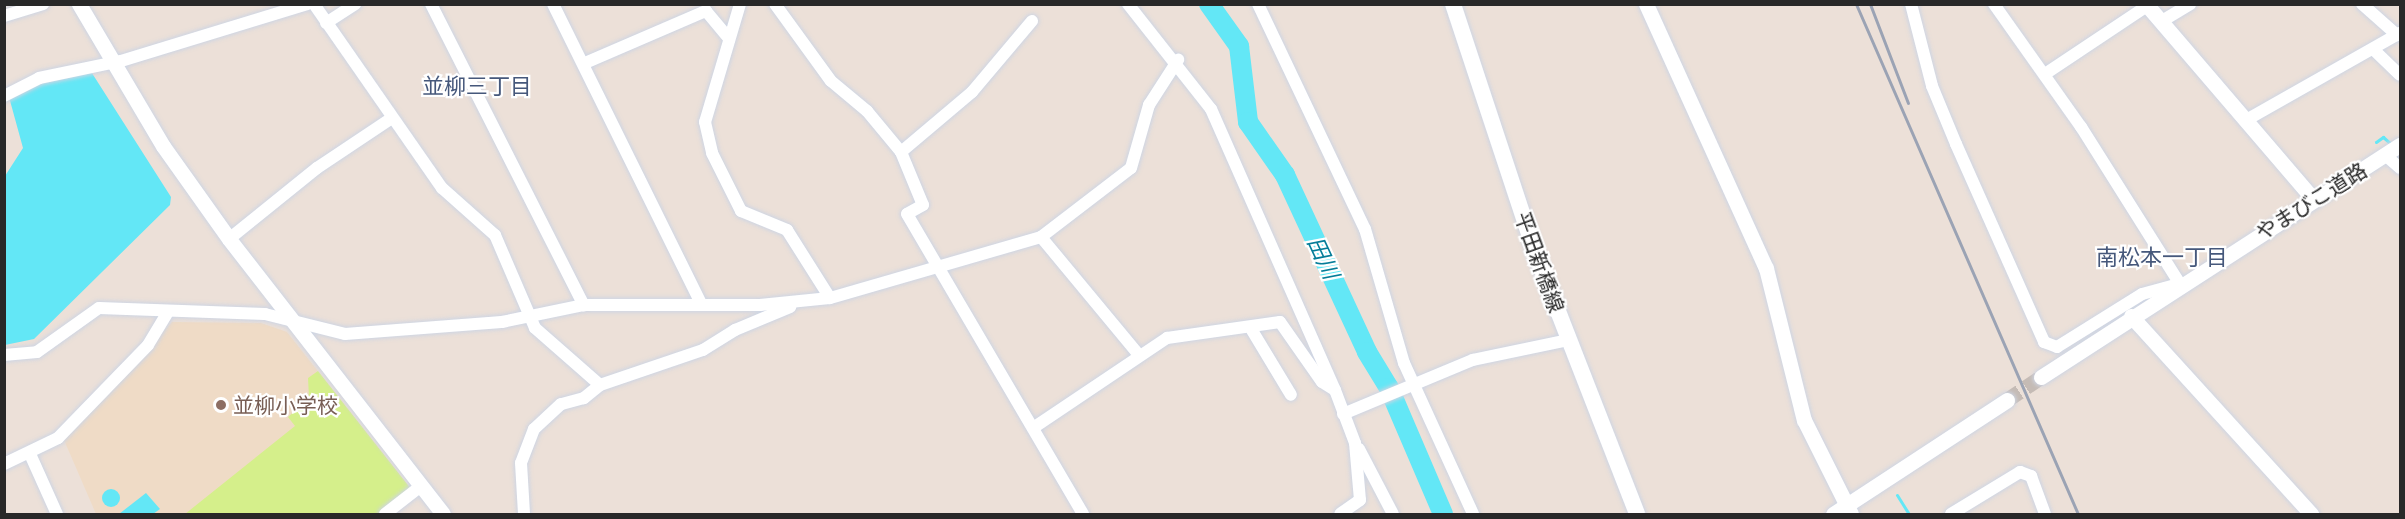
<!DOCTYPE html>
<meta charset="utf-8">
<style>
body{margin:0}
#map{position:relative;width:2405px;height:519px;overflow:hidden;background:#ece0d8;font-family:"Asap Condensed","Noto Sans JP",sans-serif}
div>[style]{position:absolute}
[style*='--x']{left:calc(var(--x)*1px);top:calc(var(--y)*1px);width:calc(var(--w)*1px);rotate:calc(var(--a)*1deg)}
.education>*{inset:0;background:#efdbc6}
.pitch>*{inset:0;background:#d5ef8b}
.water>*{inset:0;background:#63e7f6}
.round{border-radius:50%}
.stream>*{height:3px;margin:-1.5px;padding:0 1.5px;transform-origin:1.5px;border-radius:1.5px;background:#63e7f6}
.river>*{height:20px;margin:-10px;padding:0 10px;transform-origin:10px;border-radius:10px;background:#63e7f6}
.tertiary-tunnel>*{height:15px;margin-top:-7.5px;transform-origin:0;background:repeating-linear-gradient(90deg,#c5bbb5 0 15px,transparent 0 23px)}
.roads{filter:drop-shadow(0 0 2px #ced5e3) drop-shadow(0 0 2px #ced5e3)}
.minor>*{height:12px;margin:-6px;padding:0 6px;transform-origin:6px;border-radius:6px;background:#fff}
.tertiary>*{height:15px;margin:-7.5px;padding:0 7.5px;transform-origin:7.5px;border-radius:7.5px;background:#fff}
.secondary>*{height:16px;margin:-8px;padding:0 8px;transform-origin:8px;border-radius:8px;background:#fff}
.rail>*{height:3px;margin:-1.5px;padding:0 1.5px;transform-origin:1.5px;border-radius:1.5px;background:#9ba3b4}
.dots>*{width:16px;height:16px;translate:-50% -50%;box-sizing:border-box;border:3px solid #fff;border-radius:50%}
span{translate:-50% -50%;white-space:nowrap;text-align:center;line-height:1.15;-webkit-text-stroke:4.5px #fff;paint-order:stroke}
.street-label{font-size:21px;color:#282828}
.education-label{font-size:21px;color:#785e54}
.left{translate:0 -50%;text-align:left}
.neighbourhood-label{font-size:22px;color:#46587b}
.water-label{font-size:22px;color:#057d99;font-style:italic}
.frame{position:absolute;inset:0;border:6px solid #282828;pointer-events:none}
</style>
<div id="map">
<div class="education">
<i style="clip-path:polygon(172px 322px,261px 323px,287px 332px,411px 489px,379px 514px,96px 514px,64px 440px)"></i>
</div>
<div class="pitch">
<i style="clip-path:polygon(318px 371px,411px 489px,379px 514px,185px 514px,295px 426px,288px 417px,309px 398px,308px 378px)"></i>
</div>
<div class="water">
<i style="clip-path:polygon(90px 70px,171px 197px,170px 205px,34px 339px,5px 345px,5px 176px,23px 148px,9px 97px,39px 81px)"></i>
<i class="round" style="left:102px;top:489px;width:18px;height:18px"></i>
<i style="clip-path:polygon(146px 493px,160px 509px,153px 514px,119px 514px)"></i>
</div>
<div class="stream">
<i style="--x:2376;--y:142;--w:9;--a:-36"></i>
<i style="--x:2383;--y:137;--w:11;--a:41"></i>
<i style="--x:1897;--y:495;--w:22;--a:58"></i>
</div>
<div class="river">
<i style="--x:1209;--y:4;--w:52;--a:54.5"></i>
<i style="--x:1239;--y:46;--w:77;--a:83.2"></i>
<i style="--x:1248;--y:122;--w:65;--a:55.1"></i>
<i style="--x:1285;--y:175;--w:195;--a:65.1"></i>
<i style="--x:1367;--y:352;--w:42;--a:58.6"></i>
<i style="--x:1389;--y:388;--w:137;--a:66.8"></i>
</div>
<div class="tertiary-tunnel">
<i style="--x:2007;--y:400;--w:41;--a:-34.1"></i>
</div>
<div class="roads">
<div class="minor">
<i style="--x:314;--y:4;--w:224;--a:55.2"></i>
<i style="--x:442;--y:188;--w:71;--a:41.6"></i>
<i style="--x:495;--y:235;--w:101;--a:66.7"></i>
<i style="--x:535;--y:328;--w:86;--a:41.2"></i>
<i style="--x:600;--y:385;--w:21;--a:141"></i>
<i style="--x:584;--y:398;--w:24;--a:165"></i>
<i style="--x:561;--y:404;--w:37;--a:137"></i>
<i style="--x:534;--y:429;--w:36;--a:111"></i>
<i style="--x:521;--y:463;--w:51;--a:86.6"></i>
<i style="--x:431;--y:4;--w:338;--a:63.1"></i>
<i style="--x:553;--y:4;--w:332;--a:63.7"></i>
<i style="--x:740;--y:4;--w:123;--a:106.5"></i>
<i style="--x:705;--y:122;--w:32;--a:77"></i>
<i style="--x:712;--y:153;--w:65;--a:63.4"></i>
<i style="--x:741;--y:211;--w:50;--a:22.4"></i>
<i style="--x:787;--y:230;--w:80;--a:57.7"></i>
<i style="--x:775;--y:4;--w:95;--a:54"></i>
<i style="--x:831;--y:81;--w:47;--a:39.8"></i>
<i style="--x:867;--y:111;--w:53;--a:50.3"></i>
<i style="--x:901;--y:152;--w:57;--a:67.5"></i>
<i style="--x:923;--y:205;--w:18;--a:151"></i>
<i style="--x:907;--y:214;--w:348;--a:59.6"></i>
<i style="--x:1128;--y:4;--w:134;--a:51.7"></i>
<i style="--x:1211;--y:109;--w:307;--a:66.2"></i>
<i style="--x:1258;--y:4;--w:249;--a:64.6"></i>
<i style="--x:1365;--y:229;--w:140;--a:73.8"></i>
<i style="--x:1404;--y:363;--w:166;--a:65.4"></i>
<i style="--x:1911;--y:4;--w:85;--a:75.6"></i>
<i style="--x:1932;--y:86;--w:63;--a:67.5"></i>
<i style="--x:1956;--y:144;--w:217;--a:66"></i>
<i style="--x:2044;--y:342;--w:14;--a:21"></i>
<i style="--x:2057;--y:347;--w:100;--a:-31.9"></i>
<i style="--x:2142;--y:294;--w:39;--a:-15"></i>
<i style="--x:2180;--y:284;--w:186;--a:-122.2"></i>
<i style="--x:2081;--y:127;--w:151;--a:-125.3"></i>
<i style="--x:2362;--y:4;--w:47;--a:41.5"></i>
<i style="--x:4;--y:16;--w:41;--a:-17.1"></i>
<i style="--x:2162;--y:21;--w:33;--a:-31"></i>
<i style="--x:326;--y:23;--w:35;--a:-33"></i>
<i style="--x:2373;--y:49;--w:37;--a:44"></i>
<i style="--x:585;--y:63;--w:132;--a:-23.3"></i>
<i style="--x:706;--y:11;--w:33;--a:50"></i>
<i style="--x:2045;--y:74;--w:123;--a:-33.7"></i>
<i style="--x:4;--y:96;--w:39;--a:-27"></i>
<i style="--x:39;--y:78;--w:84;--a:-11.7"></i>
<i style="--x:121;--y:61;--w:195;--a:-17"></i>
<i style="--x:2248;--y:119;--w:175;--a:-29.5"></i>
<i style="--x:901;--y:152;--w:93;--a:-40.2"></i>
<i style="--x:972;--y:92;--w:93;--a:-49.8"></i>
<i style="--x:2385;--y:155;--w:20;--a:41"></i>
<i style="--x:1041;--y:237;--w:153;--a:50.3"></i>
<i style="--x:229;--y:239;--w:113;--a:-38.9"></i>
<i style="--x:317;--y:168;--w:90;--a:-33.7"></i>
<i style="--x:1250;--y:327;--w:79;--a:58.9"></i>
<i style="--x:4;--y:355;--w:33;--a:-5"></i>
<i style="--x:37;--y:352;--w:76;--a:-35.4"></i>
<i style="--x:99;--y:308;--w:166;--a:2.1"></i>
<i style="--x:265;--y:314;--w:82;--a:14"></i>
<i style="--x:345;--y:334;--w:157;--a:-4.4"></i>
<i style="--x:502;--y:322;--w:84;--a:-11.7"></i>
<i style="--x:584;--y:305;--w:176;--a:0"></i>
<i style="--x:760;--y:305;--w:70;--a:-5.7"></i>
<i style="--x:830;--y:298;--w:220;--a:-16.1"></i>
<i style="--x:1041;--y:237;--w:113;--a:-37.5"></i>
<i style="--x:1131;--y:168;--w:66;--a:-74.1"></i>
<i style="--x:1149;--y:105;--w:54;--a:-57.2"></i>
<i style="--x:600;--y:385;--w:109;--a:-18.8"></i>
<i style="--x:703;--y:350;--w:38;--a:-32"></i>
<i style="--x:735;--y:330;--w:60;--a:-22.7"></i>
<i style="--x:1343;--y:414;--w:141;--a:-22.6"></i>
<i style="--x:1473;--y:360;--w:97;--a:-11.9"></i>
<i style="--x:1036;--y:426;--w:158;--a:-33.9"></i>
<i style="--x:1167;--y:338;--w:114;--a:-8.1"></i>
<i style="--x:1280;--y:322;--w:73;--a:55"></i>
<i style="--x:1322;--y:382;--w:15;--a:32"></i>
<i style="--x:1335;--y:390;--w:57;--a:69.3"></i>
<i style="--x:1355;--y:443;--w:57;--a:85"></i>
<i style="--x:1360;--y:500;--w:24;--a:145"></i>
<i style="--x:1359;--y:449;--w:73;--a:62.4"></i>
<i style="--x:30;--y:454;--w:66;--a:65.8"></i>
<i style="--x:4;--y:464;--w:60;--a:-25.7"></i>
<i style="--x:58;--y:438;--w:129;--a:-45.9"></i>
<i style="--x:148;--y:345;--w:39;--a:-59"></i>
<i style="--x:385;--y:514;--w:46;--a:-37.9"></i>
<i style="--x:1951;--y:514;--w:81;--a:-31.3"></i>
<i style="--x:2020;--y:472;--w:12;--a:20"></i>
<i style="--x:2031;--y:476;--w:40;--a:69.8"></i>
</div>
<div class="tertiary">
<i style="--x:79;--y:4;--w:165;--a:59.4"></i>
<i style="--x:163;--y:146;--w:114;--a:54.6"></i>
<i style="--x:229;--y:239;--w:348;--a:52.1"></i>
<i style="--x:1646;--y:4;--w:290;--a:65.6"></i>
<i style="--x:1766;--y:268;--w:157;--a:76"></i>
<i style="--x:1804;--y:420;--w:105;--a:63.4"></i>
<i style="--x:2146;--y:4;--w:257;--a:49.4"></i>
<i style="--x:2131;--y:316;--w:268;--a:47.7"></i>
<i style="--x:2041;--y:377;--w:427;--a:-32.9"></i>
<i style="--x:1833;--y:514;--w:208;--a:-33.2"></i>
</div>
<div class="secondary">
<i style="--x:1453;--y:4;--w:261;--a:71.7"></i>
<i style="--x:1535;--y:252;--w:281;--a:68.7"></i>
</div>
</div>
<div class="rail">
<i style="--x:1856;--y:4;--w:556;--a:66.48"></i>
<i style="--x:1870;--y:4;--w:106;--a:69"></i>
</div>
<div class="dots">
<i style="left:221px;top:405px;background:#8d6e63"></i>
</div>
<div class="street-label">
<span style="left:2311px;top:201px;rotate:-32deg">やまびこ道路</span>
<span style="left:1540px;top:262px;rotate:70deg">平田新橋線</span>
</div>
<div class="education-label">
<span class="left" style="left:233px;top:405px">並柳小学校</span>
</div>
<div class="neighbourhood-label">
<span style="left:477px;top:87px">並柳三丁目</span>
<span style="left:2162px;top:258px">南松本一丁目</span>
</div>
<div class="water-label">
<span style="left:1323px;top:258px;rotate:65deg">田川</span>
</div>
<div class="frame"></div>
</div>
